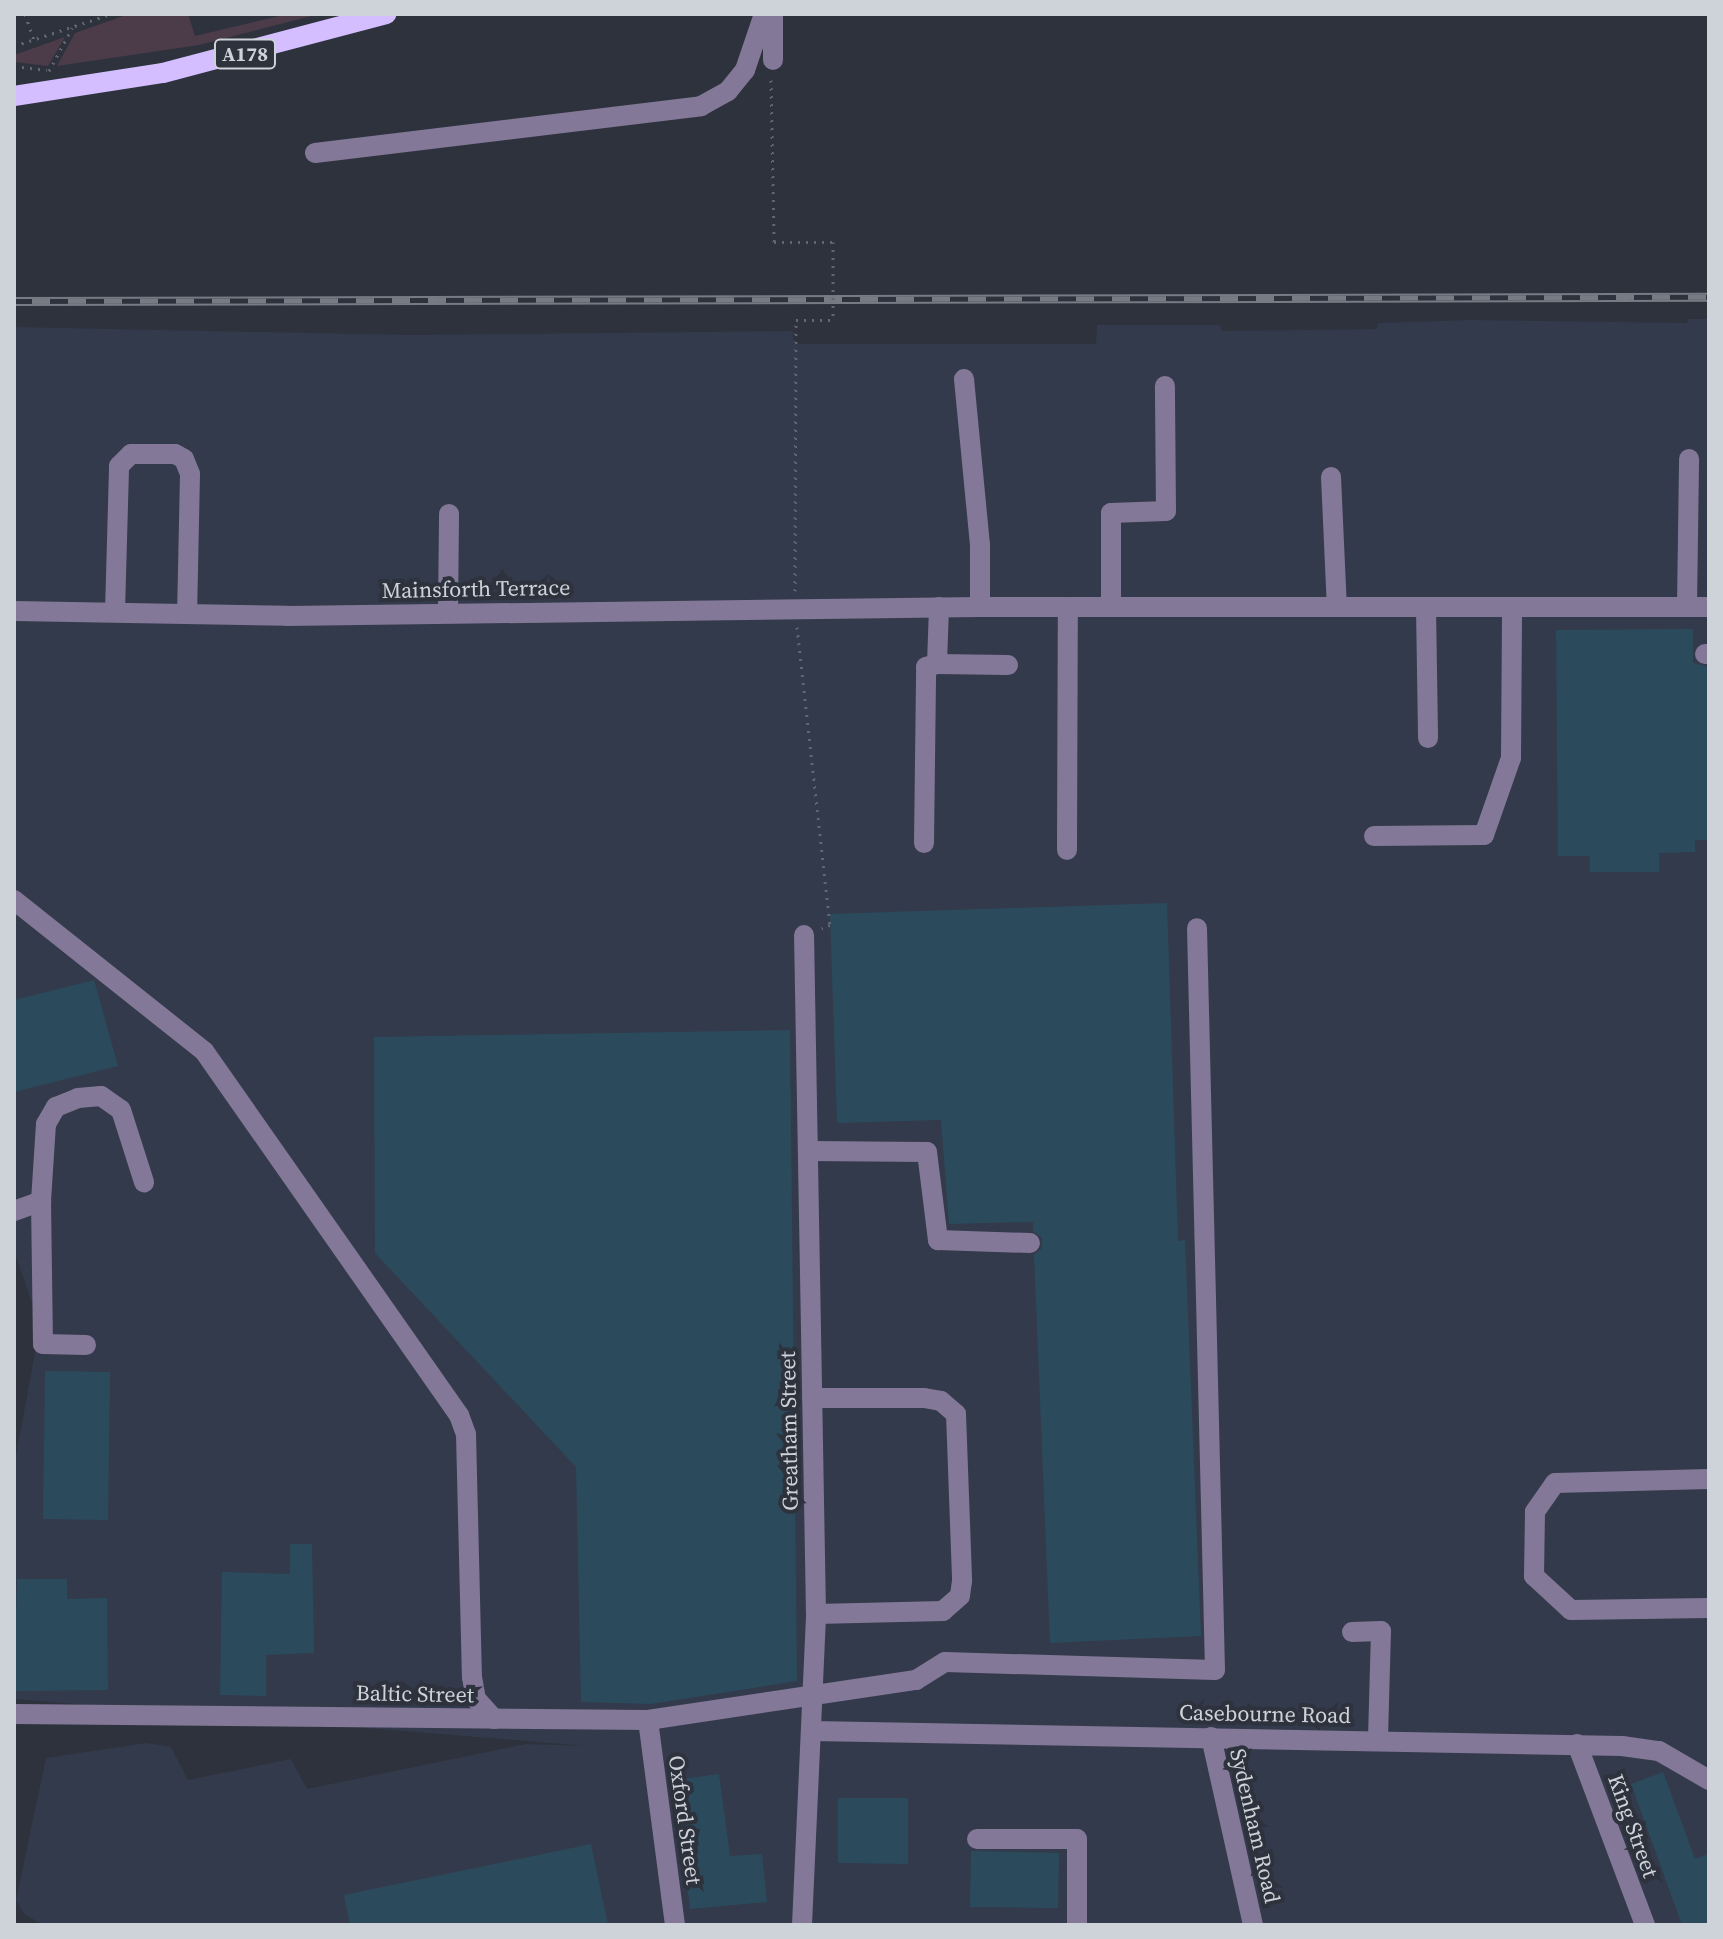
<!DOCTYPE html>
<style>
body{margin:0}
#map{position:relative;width:1723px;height:1939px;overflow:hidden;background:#2d323d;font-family:"Source Serif 4",serif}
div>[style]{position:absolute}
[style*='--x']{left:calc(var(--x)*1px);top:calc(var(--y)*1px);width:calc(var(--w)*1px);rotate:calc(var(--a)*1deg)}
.built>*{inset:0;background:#333a4b}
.green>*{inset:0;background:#4c3c49}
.building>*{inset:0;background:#2b4b5d}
.path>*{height:3px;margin-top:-1.5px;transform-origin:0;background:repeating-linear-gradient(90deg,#616670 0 2px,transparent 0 8px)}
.minor>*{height:20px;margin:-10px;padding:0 10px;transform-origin:10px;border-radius:10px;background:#837898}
.major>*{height:20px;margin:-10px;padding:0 10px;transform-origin:10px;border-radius:10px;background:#d4beff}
.rail>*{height:9px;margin-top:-4.5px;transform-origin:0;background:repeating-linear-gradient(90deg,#2d323d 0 18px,#777b84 0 36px);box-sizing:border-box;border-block:2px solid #777b84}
.path-bridge>*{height:3px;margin-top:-1.5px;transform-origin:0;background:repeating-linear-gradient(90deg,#616670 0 2px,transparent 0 8px)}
span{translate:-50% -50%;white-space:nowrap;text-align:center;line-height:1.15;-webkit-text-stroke:8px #2d323d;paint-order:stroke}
.shield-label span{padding:2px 6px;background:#2d323d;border:2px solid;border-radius:6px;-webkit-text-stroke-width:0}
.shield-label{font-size:20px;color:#ced2d9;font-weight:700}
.street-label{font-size:22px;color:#ced2d9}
.frame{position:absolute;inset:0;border:16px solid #ced2d9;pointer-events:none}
</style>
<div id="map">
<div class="built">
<i style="clip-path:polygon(1688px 319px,1709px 319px,1709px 1925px,43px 1925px,24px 1914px,16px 1900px,46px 1758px,146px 1743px,171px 1747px,188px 1780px,291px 1759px,307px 1789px,526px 1744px,586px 1746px,14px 1699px,14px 1466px,40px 1326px,14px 1251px,14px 327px,410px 335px,793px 331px,794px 344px,1096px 344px,1097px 325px,1220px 325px,1222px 331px,1377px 329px,1378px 323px,1472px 320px,1687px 323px)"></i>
</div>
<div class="green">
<i style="clip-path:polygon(129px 14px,188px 14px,195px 36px,288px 14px,319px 14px,199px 45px,57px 66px,75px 33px)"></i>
<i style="clip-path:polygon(65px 37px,48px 66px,14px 62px,14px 55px)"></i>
</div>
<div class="building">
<i style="clip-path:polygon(1693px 629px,1693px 663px,1709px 667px,1709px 840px,1695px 840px,1695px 852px,1659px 853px,1659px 872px,1590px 872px,1590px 856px,1558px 856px,1556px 630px)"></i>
<i style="clip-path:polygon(1167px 903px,1178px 1241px,1185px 1240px,1201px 1636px,1050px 1643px,1034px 1255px,1041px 1249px,1042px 1238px,1033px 1231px,1033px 1222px,949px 1224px,941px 1120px,837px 1123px,830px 914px)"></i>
<i style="clip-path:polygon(94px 980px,118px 1066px,14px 1092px,14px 1000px)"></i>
<i style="clip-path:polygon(790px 1030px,797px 1681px,651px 1704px,581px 1702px,576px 1467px,375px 1253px,374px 1037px)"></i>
<i style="clip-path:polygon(45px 1371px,110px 1372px,108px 1520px,43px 1519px)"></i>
<i style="clip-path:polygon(290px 1544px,312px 1544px,314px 1653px,266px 1655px,266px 1696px,220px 1695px,222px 1572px,290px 1574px)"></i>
<i style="clip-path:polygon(17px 1579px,67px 1579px,67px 1599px,107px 1598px,108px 1690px,14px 1691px)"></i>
<i style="clip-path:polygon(1663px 1772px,1695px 1859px,1709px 1854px,1709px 1925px,1682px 1925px,1631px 1784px)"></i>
<i style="clip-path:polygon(719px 1774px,730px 1856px,762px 1854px,767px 1902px,690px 1909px,675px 1780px)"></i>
<i style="clip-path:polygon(838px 1798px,908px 1798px,908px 1864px,838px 1863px)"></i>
<i style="clip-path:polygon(591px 1844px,608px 1925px,350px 1925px,344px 1895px)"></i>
<i style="clip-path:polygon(971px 1851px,1059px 1853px,1058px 1908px,970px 1907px)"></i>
</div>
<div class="path">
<i style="--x:25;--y:14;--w:28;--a:71"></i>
<i style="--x:14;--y:46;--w:102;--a:-18.3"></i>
<i style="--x:14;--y:66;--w:33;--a:7"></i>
<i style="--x:49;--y:71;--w:49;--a:-61.9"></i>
<i style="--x:771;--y:80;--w:162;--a:88.9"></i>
<i style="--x:774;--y:242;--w:59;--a:0"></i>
<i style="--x:795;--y:591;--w:271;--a:-89.8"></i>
<i style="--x:796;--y:320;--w:37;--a:0"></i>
<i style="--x:797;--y:627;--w:300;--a:83.7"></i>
<i style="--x:830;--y:925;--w:9;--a:159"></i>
</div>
<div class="minor">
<i style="--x:773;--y:14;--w:46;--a:90"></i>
<i style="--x:315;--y:153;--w:389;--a:-6.9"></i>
<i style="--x:701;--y:106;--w:31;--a:-29"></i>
<i style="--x:728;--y:91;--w:27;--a:-51"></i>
<i style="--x:745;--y:70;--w:59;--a:-71.3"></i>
<i style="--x:964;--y:379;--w:166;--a:84.5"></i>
<i style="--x:980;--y:544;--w:63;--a:90"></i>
<i style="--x:1331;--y:477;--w:130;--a:87.4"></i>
<i style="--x:939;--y:607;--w:57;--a:92"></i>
<i style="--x:937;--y:664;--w:71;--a:0.8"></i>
<i style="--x:1111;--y:607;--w:94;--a:-90"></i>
<i style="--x:1111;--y:513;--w:55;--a:-2.1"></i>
<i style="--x:1166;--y:511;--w:125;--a:-90.5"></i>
<i style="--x:1426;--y:607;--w:131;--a:89.1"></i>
<i style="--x:1687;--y:607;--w:148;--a:-89.2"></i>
<i style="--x:14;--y:611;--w:273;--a:1"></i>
<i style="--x:287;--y:616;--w:693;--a:-0.74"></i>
<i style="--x:980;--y:607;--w:729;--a:0"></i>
<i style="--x:115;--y:612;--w:146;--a:-88.4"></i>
<i style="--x:119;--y:466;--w:17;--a:-45"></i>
<i style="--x:131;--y:454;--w:44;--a:0"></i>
<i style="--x:175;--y:454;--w:10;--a:29"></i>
<i style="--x:184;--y:459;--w:16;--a:68"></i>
<i style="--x:190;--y:474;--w:140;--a:91.2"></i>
<i style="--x:448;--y:613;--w:99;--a:-89.4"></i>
<i style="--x:1705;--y:654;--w:4;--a:0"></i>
<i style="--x:1374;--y:836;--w:110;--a:-0.5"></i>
<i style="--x:1484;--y:835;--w:82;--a:-70.7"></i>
<i style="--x:1511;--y:758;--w:151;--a:-89.6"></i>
<i style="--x:924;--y:843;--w:176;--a:-89.3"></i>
<i style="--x:926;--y:667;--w:11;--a:-15"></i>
<i style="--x:1067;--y:850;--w:243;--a:-89.8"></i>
<i style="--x:14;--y:900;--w:243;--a:38.5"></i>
<i style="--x:204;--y:1051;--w:444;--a:55"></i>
<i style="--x:459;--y:1415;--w:20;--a:70"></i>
<i style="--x:466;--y:1434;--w:243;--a:88.6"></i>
<i style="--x:472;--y:1677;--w:22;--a:80"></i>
<i style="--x:476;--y:1699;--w:27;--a:48"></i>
<i style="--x:808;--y:1151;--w:119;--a:0.5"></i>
<i style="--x:927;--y:1152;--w:89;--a:82.9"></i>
<i style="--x:938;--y:1240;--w:92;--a:1.9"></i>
<i style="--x:41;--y:1201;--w:143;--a:89.2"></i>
<i style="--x:43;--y:1344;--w:43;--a:1.3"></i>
<i style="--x:14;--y:1211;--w:29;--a:-20"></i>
<i style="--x:41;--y:1201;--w:77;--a:-86.3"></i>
<i style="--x:46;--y:1124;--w:20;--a:-60"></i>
<i style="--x:56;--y:1107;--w:24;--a:-22"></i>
<i style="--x:78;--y:1098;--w:23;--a:-5"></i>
<i style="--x:101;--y:1096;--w:24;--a:35"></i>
<i style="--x:121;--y:1110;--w:76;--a:72.3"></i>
<i style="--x:812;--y:1398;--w:112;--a:0"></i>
<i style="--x:924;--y:1398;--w:17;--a:10"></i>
<i style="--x:941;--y:1401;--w:20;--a:41"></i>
<i style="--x:956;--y:1414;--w:167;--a:87.9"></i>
<i style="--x:962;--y:1581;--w:15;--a:98"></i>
<i style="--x:960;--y:1596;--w:23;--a:139"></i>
<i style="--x:943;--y:1611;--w:127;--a:178.6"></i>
<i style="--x:1709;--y:1479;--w:154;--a:178.5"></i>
<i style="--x:1555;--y:1483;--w:35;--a:125"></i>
<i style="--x:1535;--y:1512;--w:64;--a:90.9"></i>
<i style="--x:1534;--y:1576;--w:50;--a:42.6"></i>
<i style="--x:1571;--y:1610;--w:138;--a:-0.8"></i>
<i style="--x:1352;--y:1632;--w:29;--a:-2"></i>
<i style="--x:1381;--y:1631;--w:109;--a:91.6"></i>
<i style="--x:14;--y:1714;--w:634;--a:0.54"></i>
<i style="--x:648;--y:1720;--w:271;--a:-8.5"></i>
<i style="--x:916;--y:1680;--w:34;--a:-32"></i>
<i style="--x:945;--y:1662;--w:270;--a:1.7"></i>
<i style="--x:1215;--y:1670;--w:742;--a:-91.39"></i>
<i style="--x:648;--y:1720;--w:207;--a:82.5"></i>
<i style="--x:813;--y:1731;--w:809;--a:1.06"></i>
<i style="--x:1622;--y:1746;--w:37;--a:8"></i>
<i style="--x:1659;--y:1751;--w:58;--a:30.1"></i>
<i style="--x:1211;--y:1737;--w:193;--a:77.4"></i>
<i style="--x:1577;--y:1744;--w:193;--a:69.4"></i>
<i style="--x:977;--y:1839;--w:100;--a:0"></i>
<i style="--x:1077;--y:1839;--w:86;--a:90"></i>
<i style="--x:802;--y:1925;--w:311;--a:-87.4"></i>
<i style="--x:816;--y:1614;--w:679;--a:-91.01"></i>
</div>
<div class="major">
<i style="--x:14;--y:96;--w:151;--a:-8.8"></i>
<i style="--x:163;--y:73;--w:231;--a:-14.8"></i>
</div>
<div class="rail">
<i style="--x:14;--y:301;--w:1695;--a:-0.14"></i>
</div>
<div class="path-bridge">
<i style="--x:833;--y:242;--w:78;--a:90"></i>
</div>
<div class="shield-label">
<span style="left:245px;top:54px">A178</span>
</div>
<div class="street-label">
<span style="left:476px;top:589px;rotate:-1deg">Mainsforth Terrace</span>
<span style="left:789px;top:1431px;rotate:-91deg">Greatham Street</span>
<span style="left:415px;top:1694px;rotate:1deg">Baltic Street</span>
<span style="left:1265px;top:1714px;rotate:1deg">Casebourne Road</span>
<span style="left:685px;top:1820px;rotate:82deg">Oxford Street</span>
<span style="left:1255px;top:1826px;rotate:77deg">Sydenham Road</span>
<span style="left:1633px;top:1826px;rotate:70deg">King Street</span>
</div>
<div class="frame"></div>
</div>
